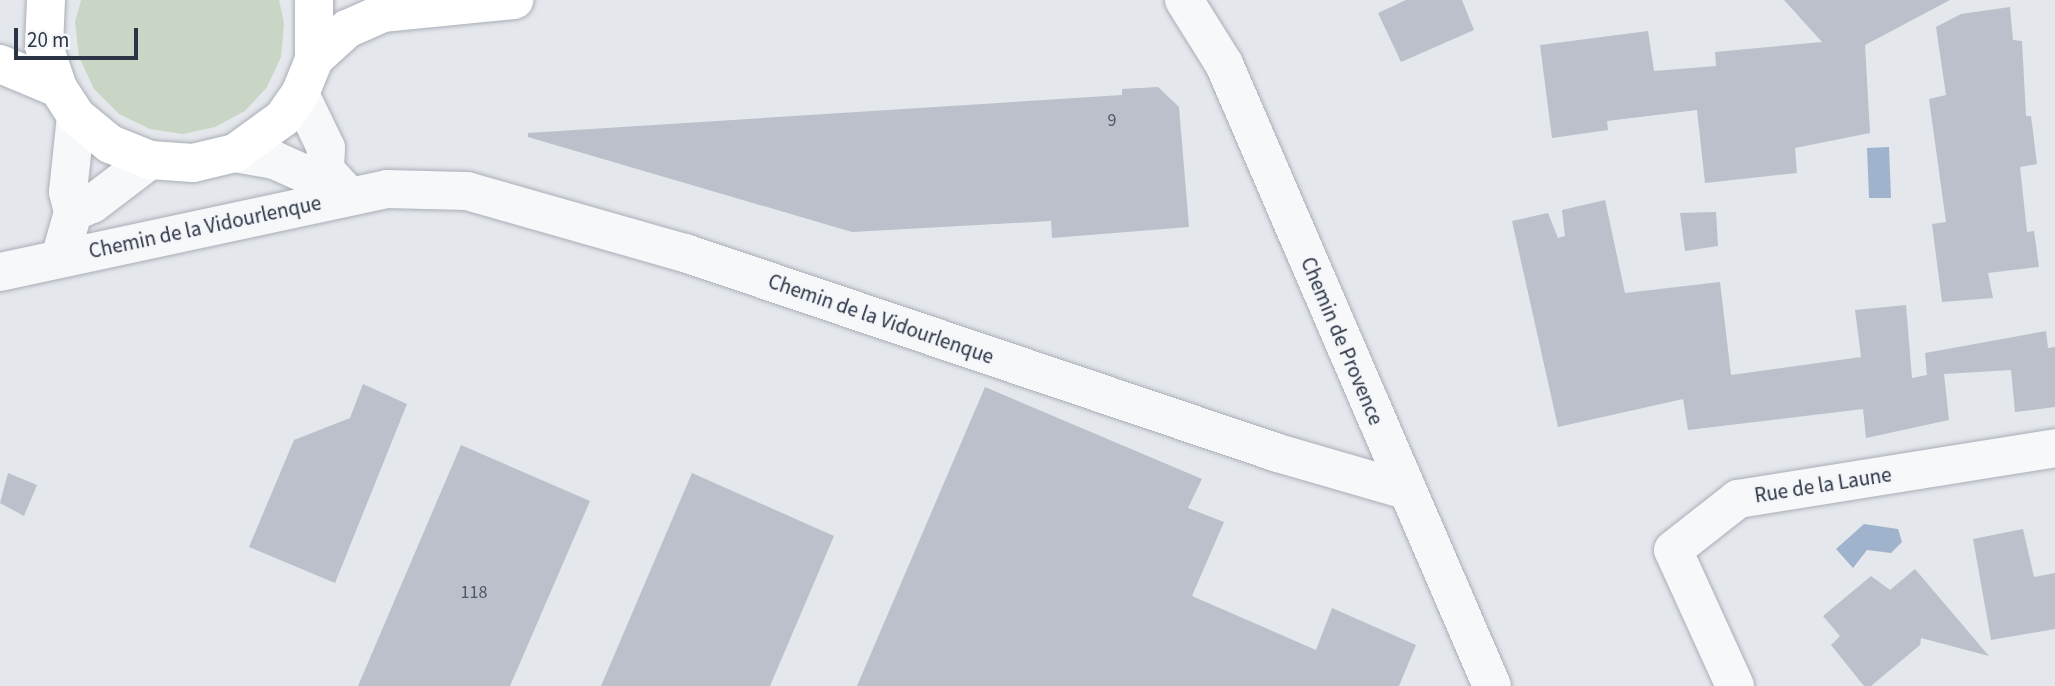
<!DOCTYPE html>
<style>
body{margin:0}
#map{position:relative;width:2055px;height:686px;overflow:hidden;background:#e4e7ec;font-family:"Source Sans 3",sans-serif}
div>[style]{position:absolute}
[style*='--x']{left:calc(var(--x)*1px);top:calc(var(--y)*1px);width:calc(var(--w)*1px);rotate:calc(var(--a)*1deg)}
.green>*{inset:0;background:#c9d6c5}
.water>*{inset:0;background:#9fb4cc}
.building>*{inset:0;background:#bbc0ca}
.roads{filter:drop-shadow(0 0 2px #a9aeb7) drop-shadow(0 0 2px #a9aeb7)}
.minor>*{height:38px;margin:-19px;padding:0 19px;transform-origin:19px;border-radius:19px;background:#f7f8fa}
.primary>*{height:38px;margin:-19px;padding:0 19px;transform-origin:19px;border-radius:19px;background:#fff}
span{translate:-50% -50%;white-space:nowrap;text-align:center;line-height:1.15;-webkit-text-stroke:5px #f4f6f9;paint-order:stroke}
.number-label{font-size:18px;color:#4f5766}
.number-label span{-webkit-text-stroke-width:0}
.street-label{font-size:21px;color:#2b3445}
.scale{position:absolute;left:14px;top:28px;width:124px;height:32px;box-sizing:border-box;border:4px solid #2b3445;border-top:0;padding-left:9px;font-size:21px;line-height:24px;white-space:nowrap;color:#2b3445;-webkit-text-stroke:5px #f4f6f9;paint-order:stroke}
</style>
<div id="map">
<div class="green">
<i style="clip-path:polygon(81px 0,279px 0,284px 23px,281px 57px,267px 87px,245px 111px,215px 127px,183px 134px,150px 129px,119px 114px,94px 89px,79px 57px,75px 22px)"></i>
</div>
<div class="water">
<i style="clip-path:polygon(1889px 147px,1891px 198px,1869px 198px,1867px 148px)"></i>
<i style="clip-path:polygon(1864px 524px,1898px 529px,1902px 542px,1891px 553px,1867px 550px,1853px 568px,1836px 549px)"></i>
</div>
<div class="building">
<i style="clip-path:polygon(1406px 0,1462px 0,1474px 30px,1401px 62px,1378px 13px)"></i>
<i style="clip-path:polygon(1784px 0,1950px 0,1865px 45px,1870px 133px,1795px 148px,1797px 173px,1705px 183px,1697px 110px,1607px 121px,1608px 130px,1552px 138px,1540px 45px,1648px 31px,1654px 71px,1716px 66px,1715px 52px,1822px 42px)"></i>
<i style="clip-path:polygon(2010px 7px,2013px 40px,2022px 41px,2026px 116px,2031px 116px,2037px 164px,2020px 167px,2027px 232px,2034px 231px,2039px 267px,1988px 273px,1993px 298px,1942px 302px,1932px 224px,1946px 222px,1929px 99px,1946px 95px,1936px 27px,1961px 14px)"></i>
<i style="clip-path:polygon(1158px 87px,1179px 107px,1189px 227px,1052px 238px,1051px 221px,852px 232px,528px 137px,528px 133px,1122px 95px,1122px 89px)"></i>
<i style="clip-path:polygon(1605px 200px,1625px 293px,1720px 282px,1731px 375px,1861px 357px,1855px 310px,1906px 305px,1912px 378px,1927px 375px,1925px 353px,2046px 331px,2048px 348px,2055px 347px,2055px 407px,2015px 412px,2011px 370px,1944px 374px,1949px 420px,1866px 438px,1863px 409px,1688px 430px,1683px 399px,1558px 427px,1512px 221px,1548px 213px,1558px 238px,1565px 236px,1562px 210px)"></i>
<i style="clip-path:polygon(1716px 212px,1718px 246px,1685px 251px,1680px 213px)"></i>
<i style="clip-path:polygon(363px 384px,407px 404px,335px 583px,249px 547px,294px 440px,350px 418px)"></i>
<i style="clip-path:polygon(985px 387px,1202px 479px,1188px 508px,1224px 522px,1192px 596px,1316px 650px,1332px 608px,1416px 645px,1399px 686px,857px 686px)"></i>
<i style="clip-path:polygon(461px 445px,590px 501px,510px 686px,358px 686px)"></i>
<i style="clip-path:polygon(8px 473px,37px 485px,24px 516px,0 503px)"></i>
<i style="clip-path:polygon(692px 473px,834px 536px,770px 686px,601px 686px)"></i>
<i style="clip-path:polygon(2023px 529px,2034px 577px,2055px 573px,2055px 629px,1991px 640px,1973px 539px)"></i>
<i style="clip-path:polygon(1915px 569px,1989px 656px,1921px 638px,1920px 645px,1871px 686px,1864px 686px,1831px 645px,1840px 636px,1823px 616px,1871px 576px,1890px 590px)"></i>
</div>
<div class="roads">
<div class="minor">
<i style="--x:1184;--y:0;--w:75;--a:58"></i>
<i style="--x:1224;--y:64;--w:677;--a:66.69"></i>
<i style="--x:300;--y:94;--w:60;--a:64.3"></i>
<i style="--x:326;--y:148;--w:22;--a:93"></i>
<i style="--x:325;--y:170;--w:35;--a:47"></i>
<i style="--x:235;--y:153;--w:40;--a:10"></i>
<i style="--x:274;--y:160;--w:35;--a:24"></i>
<i style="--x:306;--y:174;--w:19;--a:-12"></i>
<i style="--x:73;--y:212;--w:21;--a:-23"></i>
<i style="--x:92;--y:204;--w:73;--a:-37.2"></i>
<i style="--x:60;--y:258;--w:48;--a:-74.2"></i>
<i style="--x:73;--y:212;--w:21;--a:-104"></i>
<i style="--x:68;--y:192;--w:76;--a:-84"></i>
<i style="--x:0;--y:272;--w:396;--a:-12.1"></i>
<i style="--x:387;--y:189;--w:80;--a:1.4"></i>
<i style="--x:467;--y:191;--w:227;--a:15.9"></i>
<i style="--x:685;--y:253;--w:626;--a:18.64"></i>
<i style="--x:1278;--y:453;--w:132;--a:16.2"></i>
<i style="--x:1735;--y:686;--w:149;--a:-114.5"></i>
<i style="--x:1673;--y:550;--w:83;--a:-38.1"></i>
<i style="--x:1738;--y:499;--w:321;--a:-9.1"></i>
</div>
<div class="primary">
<i style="--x:46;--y:0;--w:46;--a:92.5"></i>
<i style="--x:44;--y:46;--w:44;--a:71.6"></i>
<i style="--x:58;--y:88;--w:33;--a:57"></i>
<i style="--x:76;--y:116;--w:44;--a:39.5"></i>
<i style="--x:110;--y:144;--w:43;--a:21.8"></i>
<i style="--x:150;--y:160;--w:43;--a:4"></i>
<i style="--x:193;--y:163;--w:43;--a:-13.4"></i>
<i style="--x:235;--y:153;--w:59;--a:-36.1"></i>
<i style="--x:283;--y:118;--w:29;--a:-55"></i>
<i style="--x:300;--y:94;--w:38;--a:-68"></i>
<i style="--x:314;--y:59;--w:59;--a:-90"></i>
<i style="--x:314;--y:59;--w:45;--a:-42.3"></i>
<i style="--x:347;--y:29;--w:39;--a:-24"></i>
<i style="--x:383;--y:13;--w:132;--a:-5.7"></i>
<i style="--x:0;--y:64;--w:63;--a:22.5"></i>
</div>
</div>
<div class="number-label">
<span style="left:1112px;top:121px">9</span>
<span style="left:474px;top:593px">118</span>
</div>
<div class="street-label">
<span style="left:205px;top:227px;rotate:-12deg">Chemin de la Vidourlenque</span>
<span style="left:881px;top:319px;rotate:19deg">Chemin de la Vidourlenque</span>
<span style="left:1342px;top:341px;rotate:67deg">Chemin de Provence</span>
<span style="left:1823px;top:485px;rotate:-9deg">Rue de la Laune</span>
</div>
<div class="scale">20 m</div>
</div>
